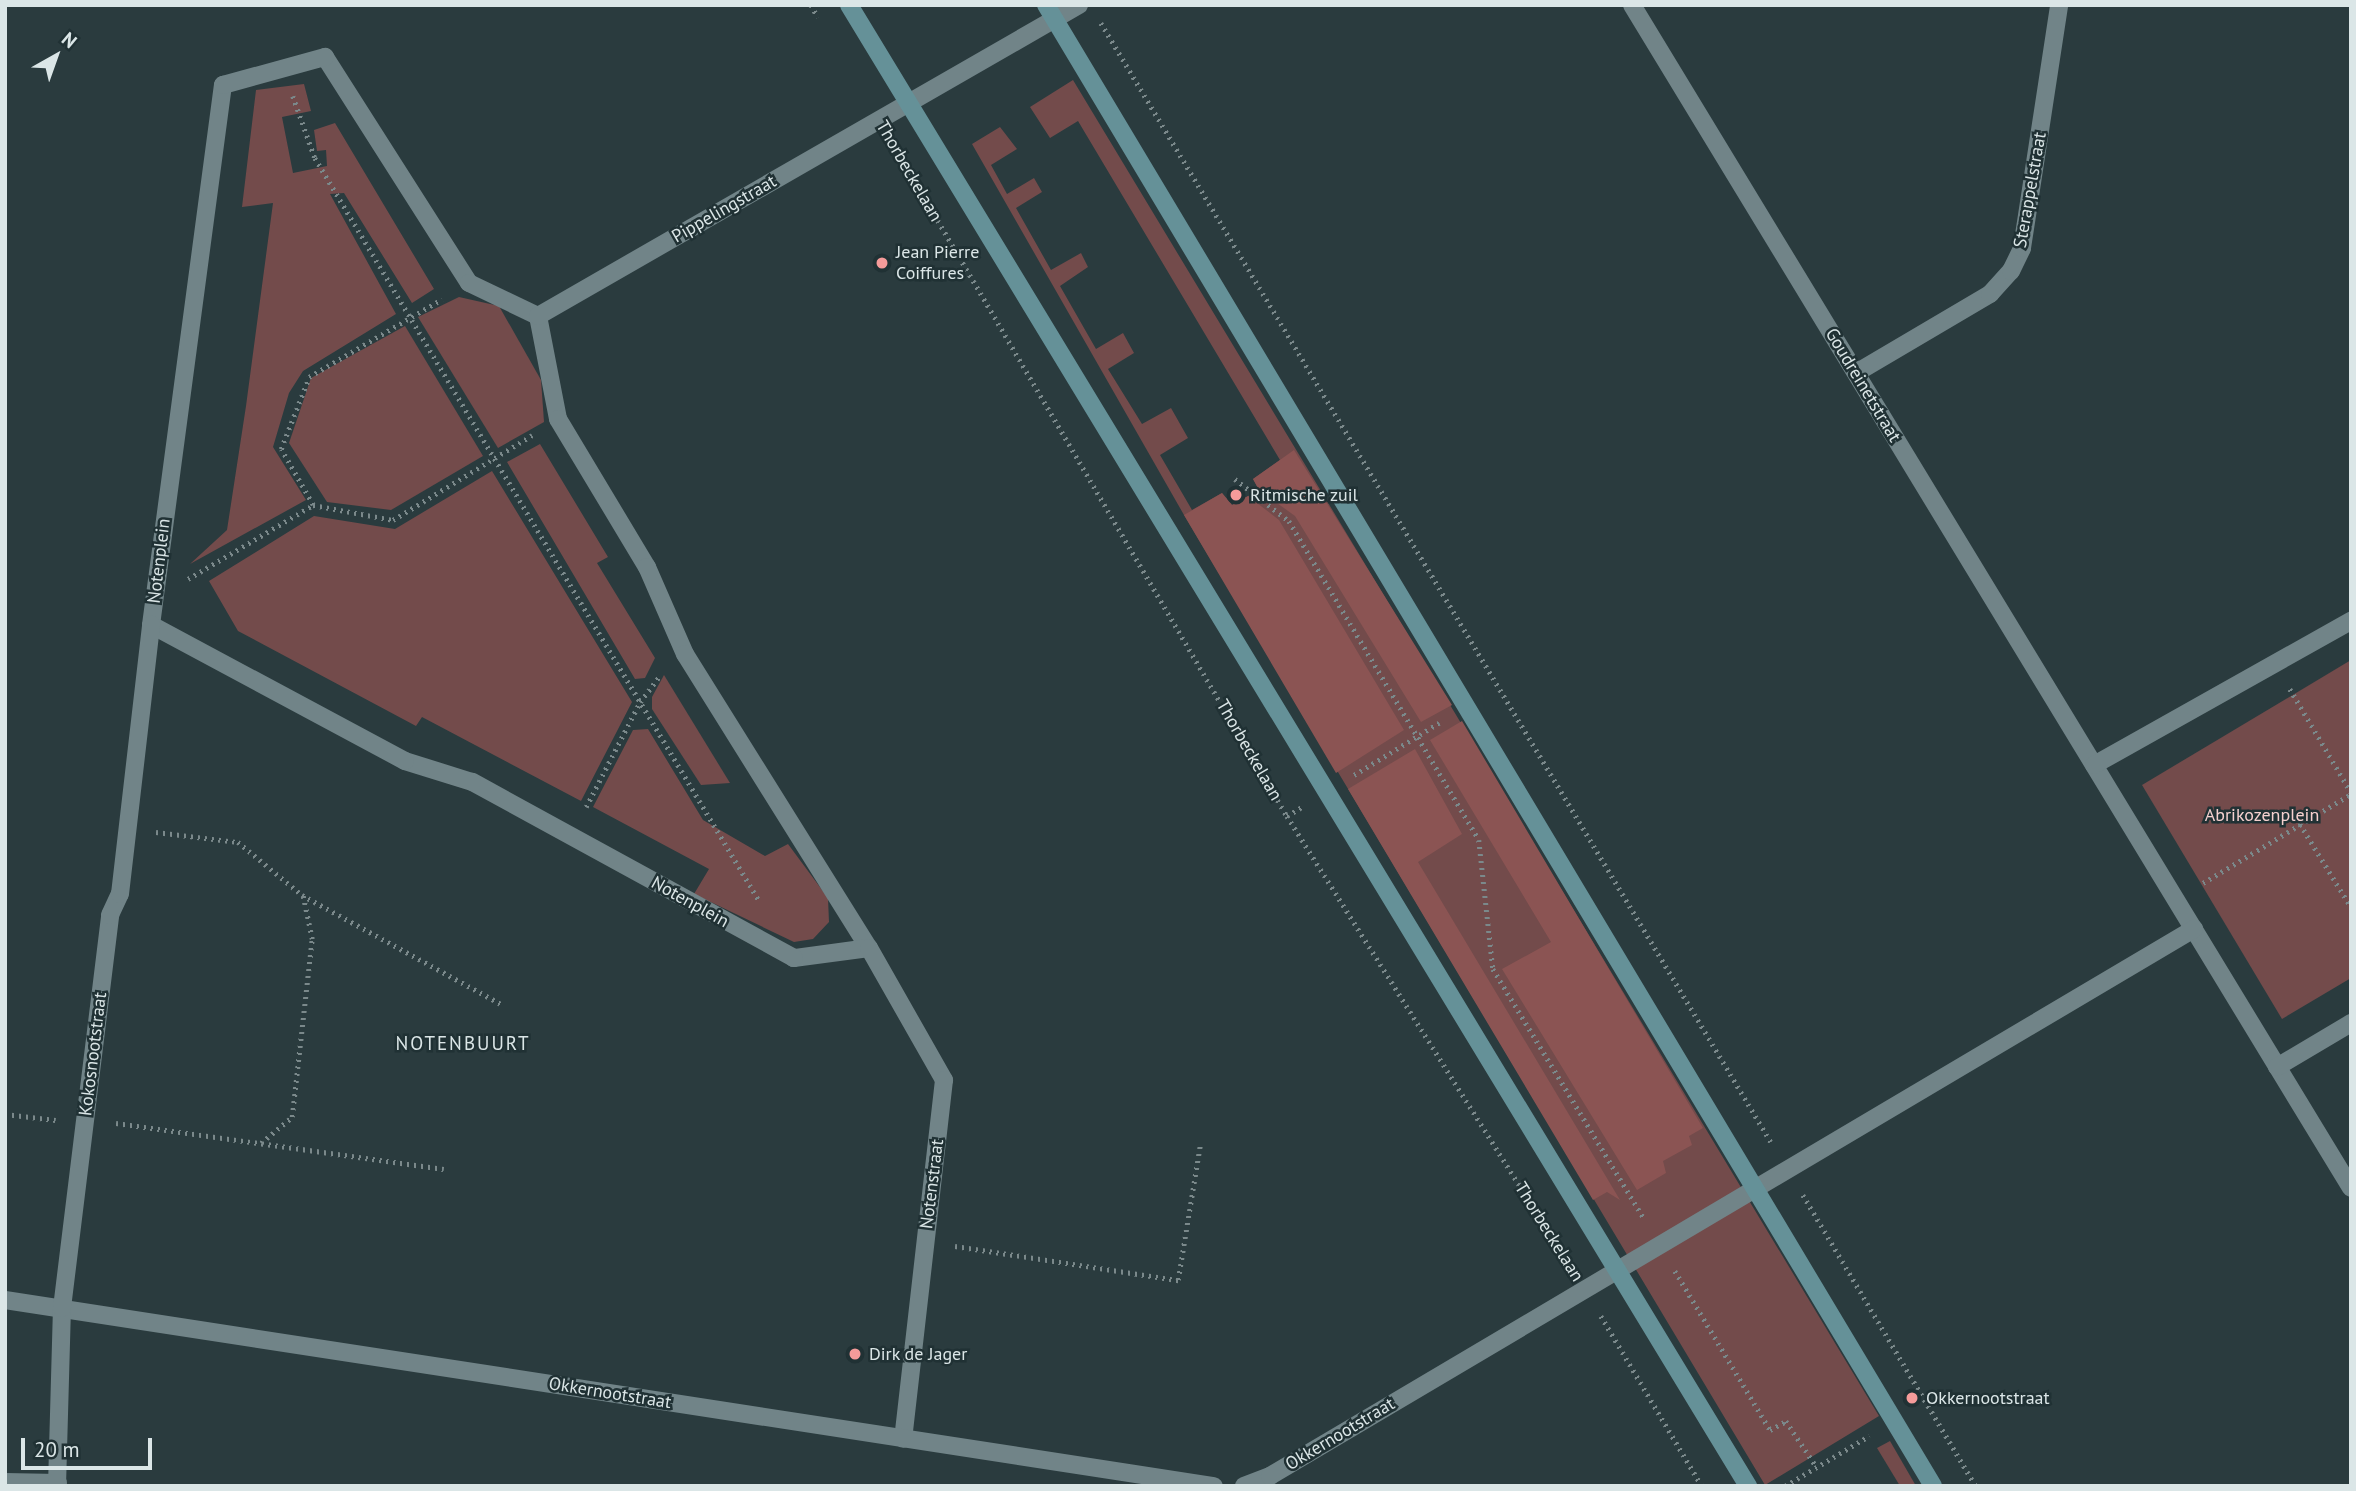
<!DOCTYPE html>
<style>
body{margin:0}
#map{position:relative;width:2356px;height:1491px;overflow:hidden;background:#2a3b3e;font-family:"PT Sans",sans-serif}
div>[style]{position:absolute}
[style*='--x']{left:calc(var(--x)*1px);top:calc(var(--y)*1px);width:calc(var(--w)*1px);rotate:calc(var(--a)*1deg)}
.green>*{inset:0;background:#734b4b}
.forest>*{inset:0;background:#8b5453}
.path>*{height:4.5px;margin-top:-2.25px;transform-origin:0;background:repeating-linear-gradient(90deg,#7b898b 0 2px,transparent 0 7px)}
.lane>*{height:18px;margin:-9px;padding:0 9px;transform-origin:9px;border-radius:9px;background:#718488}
.street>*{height:18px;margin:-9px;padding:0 9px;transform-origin:9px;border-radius:9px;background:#718488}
.secondary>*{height:18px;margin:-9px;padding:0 9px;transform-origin:9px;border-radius:9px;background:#659198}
.dots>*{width:19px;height:19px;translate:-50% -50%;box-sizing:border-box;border:4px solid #203134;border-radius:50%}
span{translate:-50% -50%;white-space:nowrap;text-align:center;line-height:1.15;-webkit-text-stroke:5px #203134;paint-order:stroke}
.street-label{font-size:18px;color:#dbe6e7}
.poi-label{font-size:18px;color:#dbe6e7}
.left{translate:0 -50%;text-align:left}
.park-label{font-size:18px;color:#f5d0cf}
.neighbourhood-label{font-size:19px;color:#dbe6e7;letter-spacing:2px}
.frame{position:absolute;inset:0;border:7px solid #dbe6e7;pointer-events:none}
.north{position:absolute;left:21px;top:21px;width:70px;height:70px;-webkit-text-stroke:5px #203134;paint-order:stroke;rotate:40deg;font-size:19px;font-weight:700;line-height:28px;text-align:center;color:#dbe6e7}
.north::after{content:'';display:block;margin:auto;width:24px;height:32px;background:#dbe6e7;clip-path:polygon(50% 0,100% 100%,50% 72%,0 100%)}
.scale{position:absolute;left:21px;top:1438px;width:131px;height:32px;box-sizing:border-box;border:4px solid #dbe6e7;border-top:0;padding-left:9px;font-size:21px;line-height:24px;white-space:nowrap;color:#dbe6e7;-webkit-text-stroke:5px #203134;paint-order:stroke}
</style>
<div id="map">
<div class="green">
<i style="clip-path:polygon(1073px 80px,1879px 1416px,1765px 1485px,1184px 515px,972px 144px,1000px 127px,1017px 149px,991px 165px,1007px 194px,1034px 178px,1042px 192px,1016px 208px,1051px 270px,1081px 253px,1088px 267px,1060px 286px,1096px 349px,1123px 333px,1134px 353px,1108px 369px,1142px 424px,1171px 408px,1188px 438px,1160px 455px,1192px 510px,1222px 493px,1232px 505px,1259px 490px,1253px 479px,1280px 460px,1078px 121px,1050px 138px,1030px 107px)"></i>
<i style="clip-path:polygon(304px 84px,311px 111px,282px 117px,293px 173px,327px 166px,326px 150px,317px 151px,314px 130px,335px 123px,434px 289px,412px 303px,344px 193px,330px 194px,396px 314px,303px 371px,289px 393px,273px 447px,306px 500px,190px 564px,227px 530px,246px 406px,273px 203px,242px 207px,256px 90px)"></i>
<i style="clip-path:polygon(459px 297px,499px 306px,541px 380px,544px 422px,498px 448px,418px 317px)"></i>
<i style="clip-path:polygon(405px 326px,483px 456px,391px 510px,327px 502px,289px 443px,311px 378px)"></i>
<i style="clip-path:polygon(540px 444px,608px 557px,597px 563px,655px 658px,645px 678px,635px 679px,507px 462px)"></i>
<i style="clip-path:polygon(492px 471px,632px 702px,581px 801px,422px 717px,416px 726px,238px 631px,209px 581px,314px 516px,395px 529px)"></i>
<i style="clip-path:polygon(2351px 660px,2351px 978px,2282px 1019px,2142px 785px)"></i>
<i style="clip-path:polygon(664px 675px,730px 783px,701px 785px,652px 709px,652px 697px)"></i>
<i style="clip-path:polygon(648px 729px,703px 820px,765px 856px,788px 844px,828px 898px,829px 922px,813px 939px,794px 942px,694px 894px,709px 869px,593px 807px,633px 730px)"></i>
<i style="clip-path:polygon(1890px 1441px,1916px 1486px,1900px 1486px,1877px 1448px)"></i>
</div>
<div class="forest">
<i style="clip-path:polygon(1294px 450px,1452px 705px,1421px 722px,1295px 516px,1259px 490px,1253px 479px)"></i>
<i style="clip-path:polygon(1222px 493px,1232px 505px,1248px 496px,1279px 520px,1404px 730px,1336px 773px,1184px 515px)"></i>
<i style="clip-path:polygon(1462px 721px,1703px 1128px,1689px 1136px,1692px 1145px,1663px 1161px,1666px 1173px,1637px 1190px,1502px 969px,1551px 942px,1430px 740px)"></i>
<i style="clip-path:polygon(1415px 749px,1462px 834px,1418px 862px,1620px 1200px,1607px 1192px,1593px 1200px,1348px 789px)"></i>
</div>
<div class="path">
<i style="--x:811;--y:5;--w:14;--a:60"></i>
<i style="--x:1101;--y:23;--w:1304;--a:59.09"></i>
<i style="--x:293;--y:96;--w:66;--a:70.5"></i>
<i style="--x:315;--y:158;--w:867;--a:59.12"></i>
<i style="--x:899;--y:154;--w:767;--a:59.63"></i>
<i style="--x:1287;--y:816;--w:529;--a:57.81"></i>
<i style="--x:1235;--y:479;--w:68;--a:37.9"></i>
<i style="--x:1289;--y:521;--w:371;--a:59.2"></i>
<i style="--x:1479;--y:840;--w:130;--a:83.8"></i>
<i style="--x:1493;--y:969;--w:291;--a:58.8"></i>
<i style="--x:313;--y:505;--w:81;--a:10.6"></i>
<i style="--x:393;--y:520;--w:163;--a:-31.4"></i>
<i style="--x:188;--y:579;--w:145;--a:-30.6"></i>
<i style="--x:313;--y:505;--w:64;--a:-119.7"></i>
<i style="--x:281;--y:449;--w:77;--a:-68.7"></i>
<i style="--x:309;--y:377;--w:154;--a:-30.4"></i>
<i style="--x:2290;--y:689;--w:120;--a:59.4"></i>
<i style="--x:1354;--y:775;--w:100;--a:-31.5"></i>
<i style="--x:586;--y:807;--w:118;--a:-62.8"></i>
<i style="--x:640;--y:702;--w:34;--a:-53"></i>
<i style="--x:1287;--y:816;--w:17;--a:-31"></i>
<i style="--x:2300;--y:824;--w:97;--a:58.4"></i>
<i style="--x:156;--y:832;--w:83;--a:7"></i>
<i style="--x:238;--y:842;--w:83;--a:39.6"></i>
<i style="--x:302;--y:895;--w:229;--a:28.7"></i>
<i style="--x:2203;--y:883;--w:173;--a:-31"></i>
<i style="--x:5;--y:1114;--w:51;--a:6.7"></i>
<i style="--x:116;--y:1123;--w:331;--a:8"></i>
<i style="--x:261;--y:1143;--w:40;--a:-40"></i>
<i style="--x:292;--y:1117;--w:179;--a:-83.6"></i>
<i style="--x:312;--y:939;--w:44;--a:-101.8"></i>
<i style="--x:1803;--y:1195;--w:339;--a:59.3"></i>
<i style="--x:955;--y:1246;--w:226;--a:8.7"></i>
<i style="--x:1178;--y:1280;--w:137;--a:-80.7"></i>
<i style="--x:1675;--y:1271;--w:185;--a:59.1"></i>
<i style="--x:1770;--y:1430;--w:18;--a:-29"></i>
<i style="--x:1786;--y:1421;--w:54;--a:56.3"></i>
<i style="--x:1601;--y:1316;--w:198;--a:59.3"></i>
<i style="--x:1785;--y:1486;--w:98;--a:-30.8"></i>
</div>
<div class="lane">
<i style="--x:5;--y:1482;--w:53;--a:1.1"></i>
</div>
<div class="street">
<i style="--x:1632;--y:5;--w:1384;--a:58.71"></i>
<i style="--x:325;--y:57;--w:268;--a:57.5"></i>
<i style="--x:469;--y:283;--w:76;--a:25.6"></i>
<i style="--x:538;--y:316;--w:105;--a:79"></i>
<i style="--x:558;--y:419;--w:173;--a:59"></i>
<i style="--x:647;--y:567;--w:95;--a:66.4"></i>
<i style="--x:685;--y:654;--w:347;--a:58"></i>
<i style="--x:869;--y:948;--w:76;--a:172.4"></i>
<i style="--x:794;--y:958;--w:367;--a:-151.3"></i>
<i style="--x:472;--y:782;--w:70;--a:-162.6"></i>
<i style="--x:405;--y:761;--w:288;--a:-151.8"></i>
<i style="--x:151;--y:625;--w:545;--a:-82.41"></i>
<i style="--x:223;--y:85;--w:106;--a:-15.4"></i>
<i style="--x:538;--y:316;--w:624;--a:-29.89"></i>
<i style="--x:1856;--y:373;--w:156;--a:-30.5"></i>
<i style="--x:1990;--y:294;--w:31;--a:-48"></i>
<i style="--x:2011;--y:271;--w:25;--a:-64"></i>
<i style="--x:2022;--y:248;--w:246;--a:-81.3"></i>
<i style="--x:2094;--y:765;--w:295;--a:-29.3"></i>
<i style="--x:869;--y:948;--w:152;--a:60.4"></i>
<i style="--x:944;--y:1080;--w:361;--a:96.5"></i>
<i style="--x:2277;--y:1067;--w:86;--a:-30.7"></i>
<i style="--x:5;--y:1300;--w:1223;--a:8.75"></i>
<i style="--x:57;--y:1486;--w:178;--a:-88.4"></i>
<i style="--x:62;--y:1308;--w:396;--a:-83"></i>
<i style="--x:110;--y:915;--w:23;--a:-65"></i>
<i style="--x:120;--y:894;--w:271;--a:-83.4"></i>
<i style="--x:1244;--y:1486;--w:28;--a:-21"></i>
<i style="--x:1270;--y:1476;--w:1074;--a:-30.63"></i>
</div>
<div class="secondary">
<i style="--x:849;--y:5;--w:1733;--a:58.74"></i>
<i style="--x:1046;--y:5;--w:1726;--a:59.08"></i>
</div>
<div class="dots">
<i style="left:882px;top:263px;background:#f59b9a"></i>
<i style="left:1236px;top:495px;background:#f59b9a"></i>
<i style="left:855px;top:1354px;background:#f59b9a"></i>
<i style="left:1912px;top:1398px;background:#f59b9a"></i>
</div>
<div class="street-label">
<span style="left:909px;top:171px;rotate:60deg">Thorbeckelaan</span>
<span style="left:2030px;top:190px;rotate:-80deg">Sterappelstraat</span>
<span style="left:724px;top:209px;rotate:-30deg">Pippelingstraat</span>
<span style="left:1863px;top:385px;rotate:59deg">Goudreinetstraat</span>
<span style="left:159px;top:561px;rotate:-83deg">Notenplein</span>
<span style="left:1249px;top:750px;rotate:60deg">Thorbeckelaan</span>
<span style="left:690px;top:902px;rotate:29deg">Notenplein</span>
<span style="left:93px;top:1054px;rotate:-83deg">Kokosnootstraat</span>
<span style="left:932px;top:1184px;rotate:-83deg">Notenstraat</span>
<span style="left:1549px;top:1232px;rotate:58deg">Thorbeckelaan</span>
<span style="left:610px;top:1393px;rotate:9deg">Okkernootstraat</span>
<span style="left:1340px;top:1434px;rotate:-31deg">Okkernootstraat</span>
</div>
<div class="poi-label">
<span class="left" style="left:896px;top:263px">Jean Pierre<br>Coiffures</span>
<span class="left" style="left:1250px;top:495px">Ritmische zuil</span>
<span class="left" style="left:869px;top:1354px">Dirk de Jager</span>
<span class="left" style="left:1926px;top:1398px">Okkernootstraat</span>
</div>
<div class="park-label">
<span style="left:2262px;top:815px">Abrikozenplein</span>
</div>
<div class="neighbourhood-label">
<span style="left:463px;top:1044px">NOTENBUURT</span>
</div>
<div class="frame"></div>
<div class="north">N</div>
<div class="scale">20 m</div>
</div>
